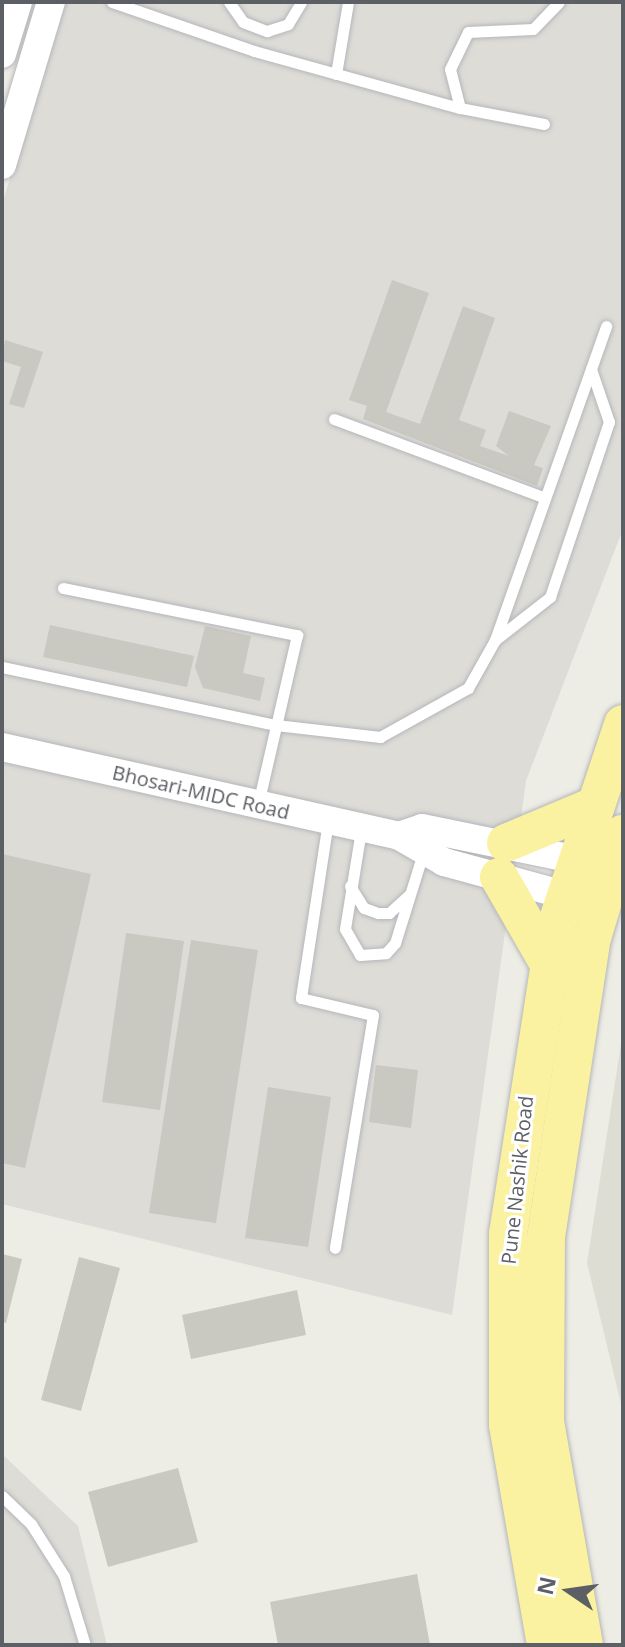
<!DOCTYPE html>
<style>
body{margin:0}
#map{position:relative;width:625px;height:1647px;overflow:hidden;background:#eeede5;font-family:"Open Sans",sans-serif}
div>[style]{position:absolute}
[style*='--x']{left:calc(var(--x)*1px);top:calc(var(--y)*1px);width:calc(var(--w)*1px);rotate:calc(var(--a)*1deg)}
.industrial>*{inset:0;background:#dddcd7}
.education>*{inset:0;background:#deddd3}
.building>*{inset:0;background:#c9c8c1}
.roads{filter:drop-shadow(0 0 2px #b5b6bb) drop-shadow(0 0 2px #b5b6bb)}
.service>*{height:11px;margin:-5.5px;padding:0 5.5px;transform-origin:5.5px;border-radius:5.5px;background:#fff}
.tertiary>*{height:28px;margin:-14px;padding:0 14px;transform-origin:14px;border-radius:14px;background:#fff}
.trunk>*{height:38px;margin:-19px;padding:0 19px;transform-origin:19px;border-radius:19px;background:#faf2a0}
span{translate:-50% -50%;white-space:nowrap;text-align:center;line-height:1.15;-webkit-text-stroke:6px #fff;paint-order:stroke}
.street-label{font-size:20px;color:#5c5f64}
.frame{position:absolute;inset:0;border:4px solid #5c5f64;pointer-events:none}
.north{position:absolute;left:529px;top:1551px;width:80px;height:80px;-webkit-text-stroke:6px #fff;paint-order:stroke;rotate:283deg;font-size:22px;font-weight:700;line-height:32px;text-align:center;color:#5c5f64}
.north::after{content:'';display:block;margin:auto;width:28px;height:36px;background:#5c5f64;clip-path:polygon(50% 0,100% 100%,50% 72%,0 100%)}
</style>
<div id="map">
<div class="industrial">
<i style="clip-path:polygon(65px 2px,623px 2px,623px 529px,526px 781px,452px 1315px,2px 1204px,2px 204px)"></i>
<i style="clip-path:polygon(2px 1454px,78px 1526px,107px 1645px,2px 1645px)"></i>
</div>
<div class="education">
<i style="clip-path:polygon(623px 1031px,623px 1412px,587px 1263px)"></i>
</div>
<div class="building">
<i style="clip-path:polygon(392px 280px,429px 293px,386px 412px,420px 424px,463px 306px,495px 318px,459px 420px,486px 430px,480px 446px,509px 456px,496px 446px,509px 411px,551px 426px,534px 465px,543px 468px,537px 486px,363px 419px,367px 406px,349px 400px)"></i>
<i style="clip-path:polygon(5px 340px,43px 352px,24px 408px,9px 404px,21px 367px,2px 361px)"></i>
<i style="clip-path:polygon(50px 625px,194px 656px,187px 687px,43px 657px)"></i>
<i style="clip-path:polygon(205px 626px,251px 636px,243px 673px,265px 678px,260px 701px,203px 688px,195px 667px)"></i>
<i style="clip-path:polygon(2px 854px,91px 874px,25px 1168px,2px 1163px)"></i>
<i style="clip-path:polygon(126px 933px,184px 941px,160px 1110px,102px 1102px)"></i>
<i style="clip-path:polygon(191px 940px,258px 950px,216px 1223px,149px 1213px)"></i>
<i style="clip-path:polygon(376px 1065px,418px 1070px,411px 1128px,369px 1122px)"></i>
<i style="clip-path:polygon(268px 1087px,331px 1097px,308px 1247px,245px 1238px)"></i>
<i style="clip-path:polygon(2px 1254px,22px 1259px,6px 1323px,2px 1322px)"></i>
<i style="clip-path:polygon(79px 1257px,120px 1268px,81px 1411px,41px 1400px)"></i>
<i style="clip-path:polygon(297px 1290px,306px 1335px,191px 1359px,182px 1315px)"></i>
<i style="clip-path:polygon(178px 1468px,198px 1542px,108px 1567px,88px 1492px)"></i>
<i style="clip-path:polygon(417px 1574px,430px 1645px,278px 1645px,270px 1602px)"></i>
</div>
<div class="roads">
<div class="service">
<i style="--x:112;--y:2;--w:150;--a:19"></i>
<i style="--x:254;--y:51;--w:214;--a:15.5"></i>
<i style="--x:229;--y:2;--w:24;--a:55"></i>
<i style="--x:243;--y:22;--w:26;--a:21"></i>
<i style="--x:267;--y:31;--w:22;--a:-18"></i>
<i style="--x:288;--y:24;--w:26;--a:-59"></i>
<i style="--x:336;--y:74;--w:73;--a:-80.5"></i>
<i style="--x:544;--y:124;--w:86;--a:-169.2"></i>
<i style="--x:460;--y:108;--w:40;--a:-104.4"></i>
<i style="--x:450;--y:69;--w:41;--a:-64.1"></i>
<i style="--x:468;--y:32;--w:65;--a:-2.6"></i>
<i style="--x:533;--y:29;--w:37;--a:-46"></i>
<i style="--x:334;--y:419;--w:225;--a:20.5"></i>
<i style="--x:63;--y:588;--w:239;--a:11.4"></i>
<i style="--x:297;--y:635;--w:173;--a:103"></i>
<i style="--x:495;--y:640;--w:70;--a:-38"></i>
<i style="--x:550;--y:597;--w:185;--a:-71.4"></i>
<i style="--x:609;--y:422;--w:56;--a:-108.8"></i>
<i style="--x:2;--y:667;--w:280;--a:12"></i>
<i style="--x:276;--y:725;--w:105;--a:6.6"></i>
<i style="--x:380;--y:737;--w:101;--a:-29.1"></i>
<i style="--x:468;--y:688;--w:55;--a:-60.6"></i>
<i style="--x:495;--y:640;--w:333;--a:-70.5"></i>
<i style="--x:328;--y:821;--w:179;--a:98.7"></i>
<i style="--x:301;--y:998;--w:74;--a:13.3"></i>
<i style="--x:373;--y:1015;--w:236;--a:99.3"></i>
<i style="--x:361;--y:830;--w:100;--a:99.2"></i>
<i style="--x:345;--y:929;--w:30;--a:60"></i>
<i style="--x:360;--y:955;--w:26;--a:-4"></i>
<i style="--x:386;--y:953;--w:13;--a:-48"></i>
<i style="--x:395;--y:943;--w:94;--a:-72.7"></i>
<i style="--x:350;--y:886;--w:26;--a:58"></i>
<i style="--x:364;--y:908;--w:15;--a:20"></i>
<i style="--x:378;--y:913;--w:11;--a:0"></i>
<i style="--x:389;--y:913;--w:27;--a:-42"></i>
<i style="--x:2;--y:1496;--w:40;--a:44"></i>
<i style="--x:31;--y:1524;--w:62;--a:57.6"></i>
<i style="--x:64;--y:1576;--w:72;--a:73.1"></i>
</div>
<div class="tertiary">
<i style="--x:2;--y:54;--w:54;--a:-72.9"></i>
<i style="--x:2;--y:165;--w:170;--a:-73.3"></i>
<i style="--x:2;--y:747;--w:407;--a:12.6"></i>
<i style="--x:399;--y:836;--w:52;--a:30"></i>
<i style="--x:444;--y:862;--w:144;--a:15.3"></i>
<i style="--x:399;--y:836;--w:24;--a:-19"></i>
<i style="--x:422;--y:828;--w:179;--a:11.6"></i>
</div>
<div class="trunk">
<i style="--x:506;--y:843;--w:93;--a:-22.7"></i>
<i style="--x:499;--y:877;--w:100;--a:60.1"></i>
<i style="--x:546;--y:1645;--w:223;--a:-99.8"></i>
<i style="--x:508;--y:1425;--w:191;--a:-90"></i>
<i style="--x:508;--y:1234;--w:309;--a:-81.2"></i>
<i style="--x:555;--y:929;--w:216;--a:-71.6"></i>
<i style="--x:584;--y:1645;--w:227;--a:-99.9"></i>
<i style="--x:545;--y:1421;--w:184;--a:-89.7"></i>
<i style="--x:546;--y:1237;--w:303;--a:-81.3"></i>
<i style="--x:592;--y:938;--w:109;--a:-73.4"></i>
</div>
</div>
<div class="street-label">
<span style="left:201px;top:792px;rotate:13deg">Bhosari-MIDC Road</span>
<span style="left:517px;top:1180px;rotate:-84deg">Pune Nashik Road</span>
</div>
<div class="frame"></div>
<div class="north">N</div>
</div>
